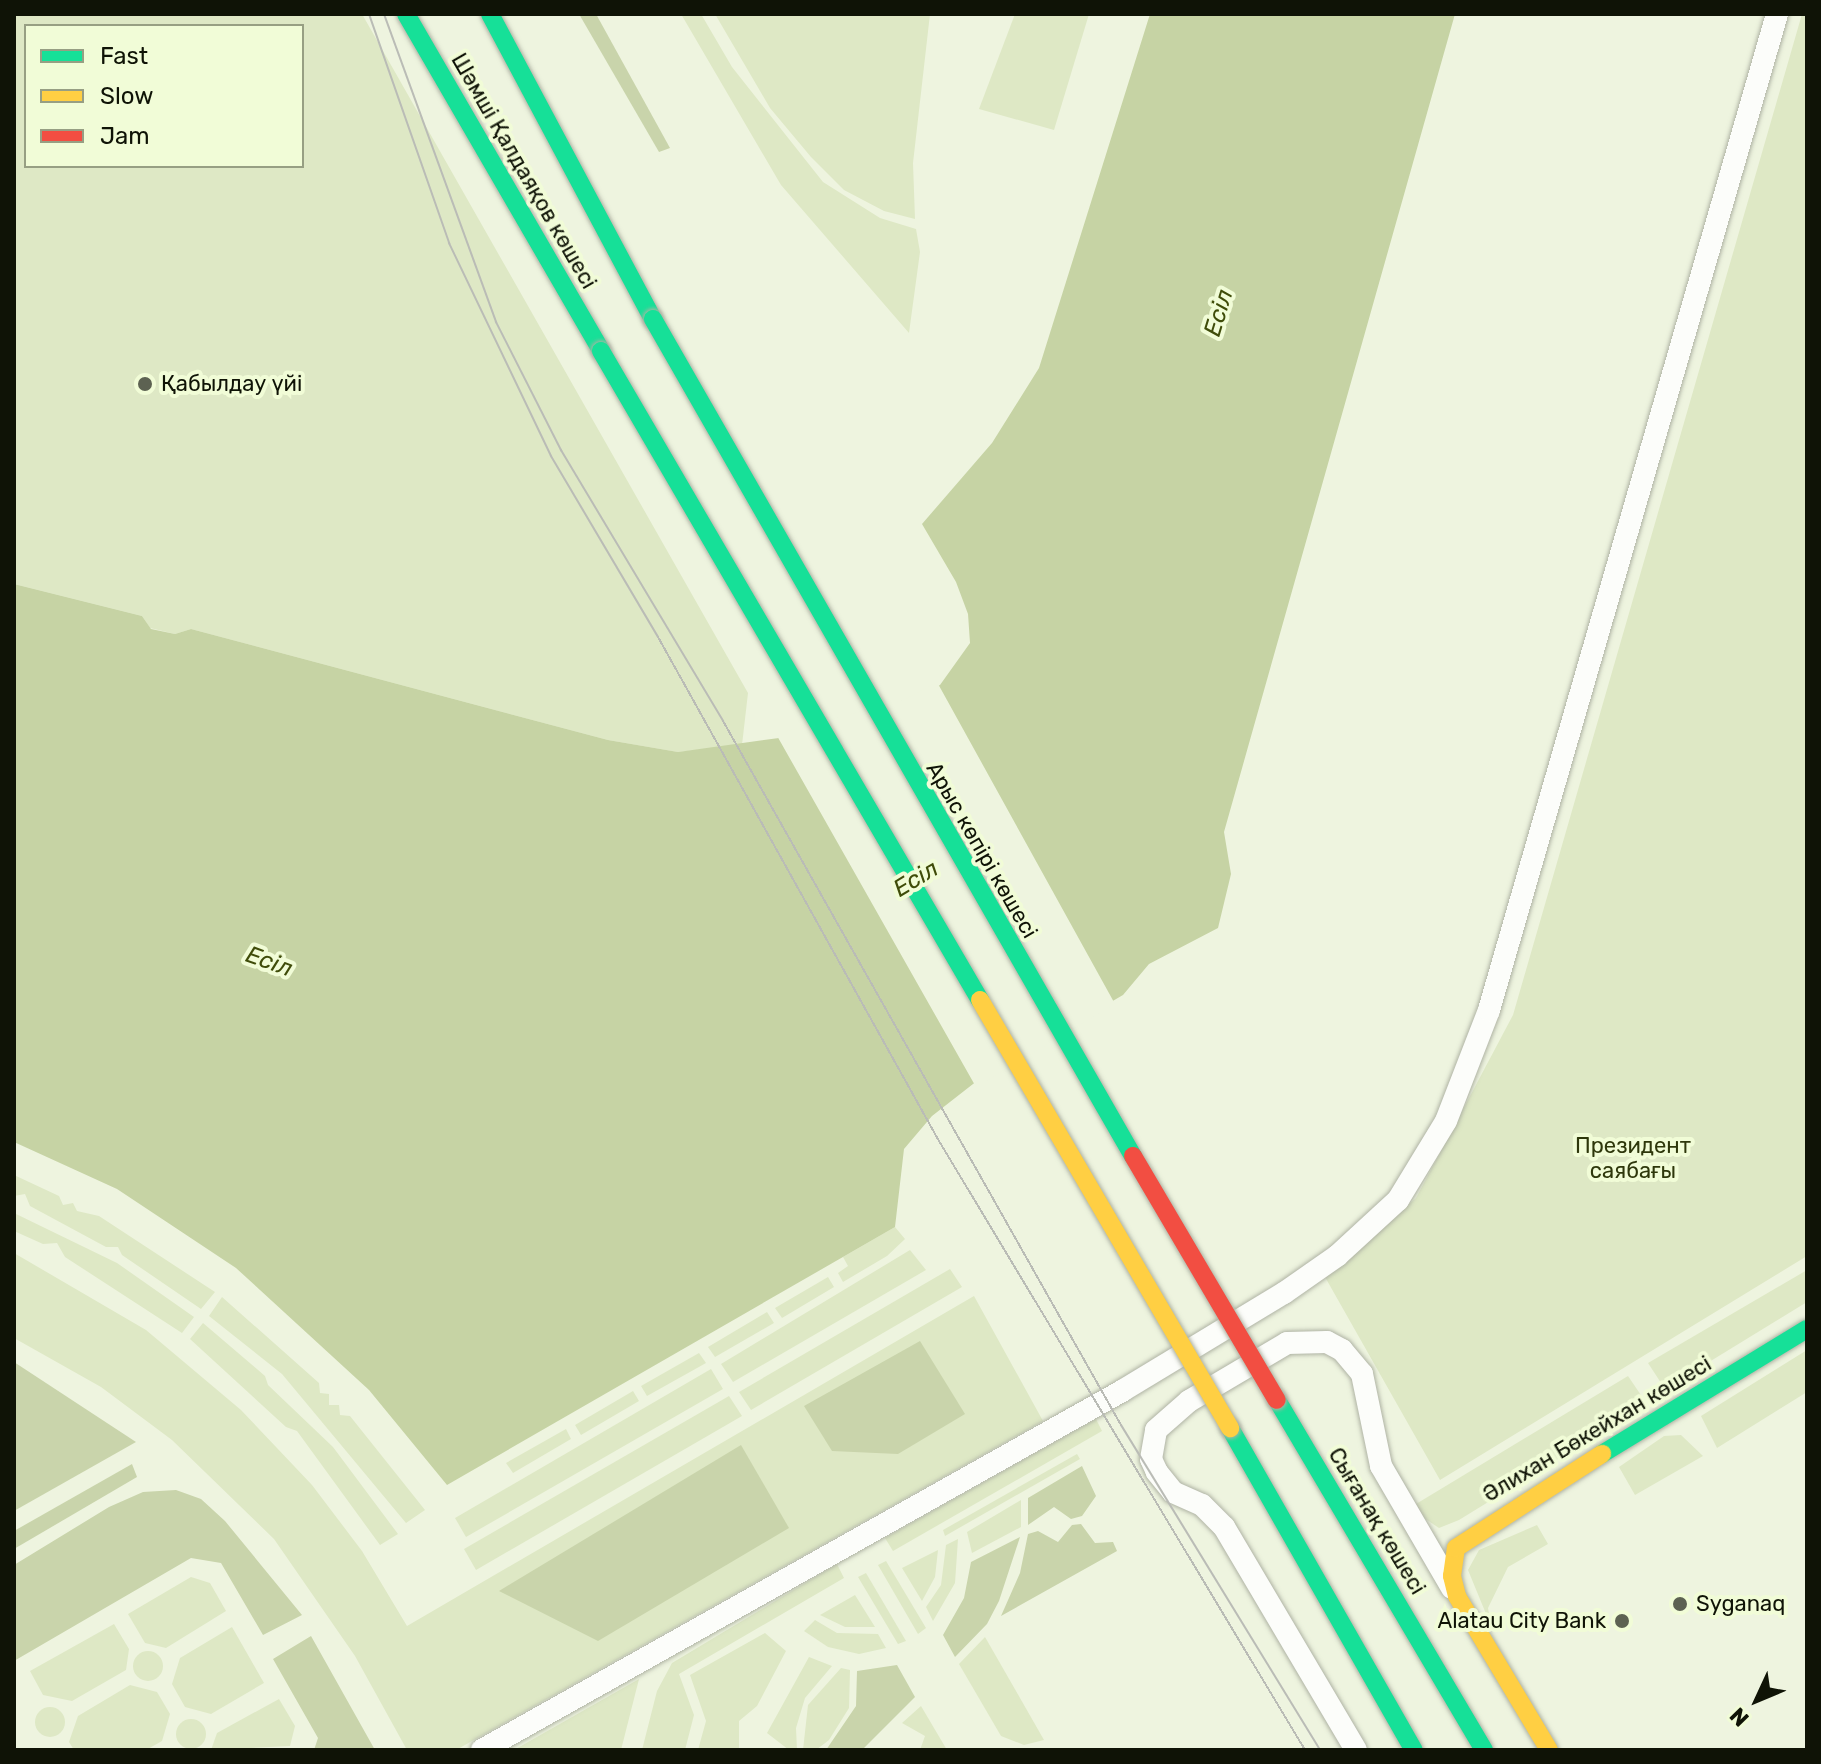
<!DOCTYPE html>
<meta charset="utf-8">
<style>
body{margin:0}
#map{position:relative;width:1821px;height:1764px;overflow:hidden;background:#eef4df;font-family:Rubik,sans-serif}
div>[style]{position:absolute}
[style*='--x']{left:calc(var(--x)*1px);top:calc(var(--y)*1px);width:calc(var(--w)*1px);rotate:calc(var(--a)*1deg)}
.green>*{inset:0;background:#dee8c5}
.round{border-radius:50%}
.forest>*{inset:0;background:#c9d4ab}
.water>*{inset:0;background:#c6d3a4}
.pier>*{inset:0;background:#eef4df}
.roads{filter:drop-shadow(0 0 2px #afb3a4) drop-shadow(0 0 2px #afb3a4)}
.street>*{height:22px;margin:-11px;padding:0 11px;transform-origin:11px;border-radius:11px;background:#fcfdfa}
.fast>*{height:18px;margin:-9px;padding:0 9px;transform-origin:9px;border-radius:9px;background:#16e098}
.slow>*{height:18px;margin:-9px;padding:0 9px;transform-origin:9px;border-radius:9px;background:#ffcf43}
.tram>*{height:2px;margin:-1px;padding:0 1px;transform-origin:1px;border-radius:1px;background:#babcb6}
.bridges{filter:drop-shadow(0 0 2px #afb3a4) drop-shadow(0 0 2px #afb3a4)}
.fast-bridge>*{height:18px;margin:-9px;padding:0 9px;transform-origin:9px;border-radius:9px;background:#16e098}
.slow-bridge>*{height:18px;margin:-9px;padding:0 9px;transform-origin:9px;border-radius:9px;background:#ffcf43}
.jam-bridge>*{height:18px;margin:-9px;padding:0 9px;transform-origin:9px;border-radius:9px;background:#f24e42}
.dots>*{width:22px;height:22px;translate:-50% -50%;box-sizing:border-box;border:4px solid #f1fcd7;border-radius:50%}
span{translate:-50% -50%;white-space:nowrap;text-align:center;line-height:1.15;-webkit-text-stroke:8px #f1fcd7;paint-order:stroke}
.street-label{font-size:22px;color:#0f1306}
.poi-label{font-size:22px;color:#0f1306}
.left{translate:0 -50%;text-align:left}
.right{translate:-100% -50%;text-align:right}
.park-label{font-size:22px;color:#2e370b}
.water-label{font-size:24px;color:#3f4c09;font-style:italic}
.frame{position:absolute;inset:0;border:16px solid #0f1306;pointer-events:none}
.legend{position:absolute;left:24px;top:24px;width:280px;height:144px;box-sizing:border-box;background:#f1fcd7;border:2px solid #979f83;margin:0;padding:10px 14px;list-style:none;font-size:24px;color:#0f1306}
.legend li{display:flex;align-items:center;gap:16px;height:40px}
.legend b{width:40px;border:2px solid #979f83}
.north{position:absolute;left:1717px;top:1660px;width:80px;height:80px;-webkit-text-stroke:6px #f1fcd7;paint-order:stroke;rotate:226deg;font-size:22px;font-weight:700;line-height:32px;text-align:center;color:#0f1306}
.north::after{content:'';display:block;margin:auto;width:28px;height:36px;background:#0f1306;clip-path:polygon(50% 0,100% 100%,50% 72%,0 100%)}
</style>
<div id="map">
<div class="green">
<i style="clip-path:polygon(evenodd,14px 14px,362px 14px,748px 693px,742px 745px,678px 752px,608px 740px,191px 629px,175px 634px,150px 628px,142px 616px,14px 584px,14px 14px,26px 26px,302px 26px,302px 166px,26px 166px,26px 26px)"></i>
<i style="clip-path:polygon(681px 14px,701px 14px,732px 67px,823px 182px,880px 218px,916px 229px,920px 252px,909px 333px,781px 185px)"></i>
<i style="clip-path:polygon(715px 14px,930px 14px,913px 163px,915px 219px,884px 211px,844px 190px,811px 157px,770px 108px)"></i>
<i style="clip-path:polygon(1015px 14px,1089px 14px,1054px 130px,979px 109px)"></i>
<i style="clip-path:polygon(1802px 14px,1807px 14px,1807px 1256px,1440px 1480px,1325px 1277px,1416px 1198px,1513px 1015px)"></i>
<i style="clip-path:polygon(14px 1175px,59px 1196px,63px 1205px,73px 1203px,77px 1211px,99px 1216px,215px 1292px,201px 1309px,122px 1255px,118px 1247px,106px 1247px,30px 1206px,25px 1194px,14px 1196px)"></i>
<i style="clip-path:polygon(14px 1213px,117px 1263px,194px 1317px,182px 1333px,65px 1257px,57px 1243px,43px 1244px,14px 1231px)"></i>
<i style="clip-path:polygon(895px 1227px,905px 1239px,887px 1256px,843px 1282px,838px 1273px,848px 1266px,843px 1257px)"></i>
<i style="clip-path:polygon(910px 1250px,926px 1270px,733px 1382px,721px 1364px)"></i>
<i style="clip-path:polygon(14px 1253px,146px 1330px,241px 1410px,312px 1485px,362px 1551px,407px 1626px,974px 1296px,1043px 1421px,456px 1750px,407px 1750px,355px 1656px,274px 1539px,172px 1440px,101px 1387px,14px 1338px)"></i>
<i style="clip-path:polygon(950px 1269px,962px 1287px,751px 1410px,739px 1392px)"></i>
<i style="clip-path:polygon(1807px 1270px,1807px 1302px,1665px 1389px,1648px 1363px)"></i>
<i style="clip-path:polygon(828px 1277px,834px 1287px,782px 1318px,775px 1308px)"></i>
<i style="clip-path:polygon(222px 1297px,319px 1383px,320px 1393px,329px 1394px,329px 1405px,339px 1405px,340px 1415px,350px 1416px,425px 1510px,406px 1523px,282px 1374px,209px 1316px)"></i>
<i style="clip-path:polygon(767px 1312px,774px 1323px,715px 1357px,708px 1347px)"></i>
<i style="clip-path:polygon(203px 1323px,265px 1376px,268px 1385px,333px 1447px,398px 1534px,380px 1545px,297px 1431px,286px 1427px,190px 1339px)"></i>
<i style="clip-path:polygon(1807px 1350px,1807px 1392px,1717px 1448px,1701px 1416px)"></i>
<i style="clip-path:polygon(699px 1353px,706px 1363px,647px 1396px,641px 1386px)"></i>
<i style="clip-path:polygon(711px 1369px,723px 1389px,466px 1537px,455px 1518px)"></i>
<i style="clip-path:polygon(1628px 1376px,1647px 1404px,1459px 1520px,1439px 1528px,1424px 1518px,1416px 1504px)"></i>
<i style="clip-path:polygon(633px 1391px,639px 1401px,581px 1435px,575px 1425px)"></i>
<i style="clip-path:polygon(729px 1396px,742px 1416px,476px 1570px,464px 1549px)"></i>
<i style="clip-path:polygon(1096px 1419px,1102px 1431px,893px 1551px,885px 1538px)"></i>
<i style="clip-path:polygon(566px 1429px,571px 1439px,513px 1473px,506px 1463px)"></i>
<i style="clip-path:polygon(1681px 1435px,1703px 1456px,1635px 1495px,1619px 1467px,1664px 1436px)"></i>
<i style="clip-path:polygon(1077px 1454px,1080px 1459px,945px 1536px,943px 1530px)"></i>
<i style="clip-path:polygon(1021px 1500px,1021px 1527px,972px 1553px,967px 1532px)"></i>
<i style="clip-path:polygon(1537px 1525px,1548px 1544px,1508px 1567px,1488px 1608px,1491px 1626px,1468px 1570px,1479px 1550px)"></i>
<i style="clip-path:polygon(958px 1539px,955px 1583px,933px 1621px,926px 1607px,941px 1585px,946px 1545px)"></i>
<i style="clip-path:polygon(938px 1550px,935px 1577px,922px 1601px,902px 1568px)"></i>
<i style="clip-path:polygon(886px 1561px,926px 1628px,918px 1634px,878px 1565px)"></i>
<i style="clip-path:polygon(837px 1564px,844px 1578px,679px 1674px,694px 1715px,685px 1750px,642px 1750px,657px 1691px,672px 1663px)"></i>
<i style="clip-path:polygon(866px 1573px,906px 1641px,898px 1644px,858px 1577px)"></i>
<i style="clip-path:polygon(191px 1577px,210px 1583px,226px 1611px,166px 1648px,145px 1643px,128px 1614px)"></i>
<i style="clip-path:polygon(855px 1595px,875px 1627px,845px 1627px,820px 1615px)"></i>
<i style="clip-path:polygon(815px 1620px,837px 1633px,878px 1634px,886px 1648px,859px 1654px,828px 1647px,804px 1631px)"></i>
<i style="clip-path:polygon(114px 1624px,129px 1649px,126px 1670px,72px 1701px,43px 1695px,30px 1671px)"></i>
<i style="clip-path:polygon(232px 1627px,264px 1683px,211px 1714px,185px 1707px,172px 1684px,180px 1658px)"></i>
<i style="clip-path:polygon(765px 1633px,786px 1651px,757px 1706px,739px 1721px,739px 1750px,698px 1750px,706px 1721px,690px 1675px)"></i>
<i style="clip-path:polygon(985px 1637px,1044px 1740px,1024px 1745px,1001px 1736px,959px 1664px)"></i>
<i class="round" style="left:133px;top:1651px;width:30px;height:30px"></i>
<i style="clip-path:polygon(809px 1657px,832px 1666px,805px 1698px,796px 1728px,797px 1750px,789px 1750px,767px 1733px)"></i>
<i style="clip-path:polygon(841px 1668px,850px 1670px,849px 1708px,829px 1740px,816px 1750px,803px 1750px,808px 1705px)"></i>
<i style="clip-path:polygon(639px 1679px,621px 1750px,514px 1750px)"></i>
<i style="clip-path:polygon(130px 1685px,157px 1692px,170px 1714px,162px 1741px,146px 1750px,74px 1750px,69px 1742px,78px 1716px)"></i>
<i style="clip-path:polygon(279px 1699px,295px 1726px,290px 1746px,211px 1750px,217px 1733px)"></i>
<i style="clip-path:polygon(921px 1706px,947px 1750px,920px 1750px,925px 1736px,902px 1723px)"></i>
<i class="round" style="left:35px;top:1707px;width:30px;height:30px"></i>
<i class="round" style="left:176px;top:1719px;width:30px;height:30px"></i>
</div>
<div class="forest">
<i style="clip-path:polygon(579px 14px,596px 14px,670px 148px,659px 152px)"></i>
<i style="clip-path:polygon(920px 1341px,965px 1414px,898px 1454px,832px 1451px,804px 1406px)"></i>
<i style="clip-path:polygon(14px 1362px,136px 1442px,14px 1511px)"></i>
<i style="clip-path:polygon(741px 1445px,789px 1528px,598px 1641px,499px 1591px)"></i>
<i style="clip-path:polygon(132px 1464px,137px 1477px,14px 1549px,14px 1531px)"></i>
<i style="clip-path:polygon(1082px 1466px,1096px 1496px,1082px 1516px,1071px 1519px,1054px 1507px,1028px 1525px,1028px 1498px)"></i>
<i style="clip-path:polygon(176px 1490px,201px 1499px,225px 1521px,302px 1615px,263px 1635px,221px 1563px,191px 1558px,14px 1661px,14px 1565px,109px 1507px,143px 1492px)"></i>
<i style="clip-path:polygon(1081px 1524px,1095px 1543px,1113px 1542px,1117px 1551px,1001px 1616px,1020px 1573px,1028px 1534px,1038px 1531px,1058px 1542px,1072px 1525px)"></i>
<i style="clip-path:polygon(1020px 1537px,999px 1601px,987px 1624px,955px 1657px,943px 1635px,964px 1598px,971px 1562px)"></i>
<i style="clip-path:polygon(311px 1636px,375px 1750px,314px 1750px,318px 1738px,273px 1659px)"></i>
<i style="clip-path:polygon(897px 1665px,915px 1697px,862px 1750px,826px 1750px,856px 1706px,857px 1671px)"></i>
</div>
<div class="water">
<i style="clip-path:polygon(1150px 14px,1455px 14px,1224px 832px,1231px 874px,1218px 928px,1149px 964px,1123px 995px,982px 1077px,932px 1116px,904px 1149px,895px 1227px,447px 1485px,369px 1390px,236px 1268px,117px 1189px,14px 1142px,14px 584px,142px 616px,151px 629px,175px 634px,191px 629px,608px 740px,678px 752px,779px 738px,906px 704px,940px 685px,970px 643px,968px 614px,956px 582px,922px 524px,992px 443px,1039px 368px)"></i>
</div>
<div class="pier">
<i style="clip-path:polygon(937px 682px,1115px 1004px,976px 1087px,776px 734px,904px 700px)"></i>
</div>
<div class="roads">
<div class="street">
<i style="--x:482;--y:1750;--w:734;--a:-29.29"></i>
<i style="--x:1122;--y:1391;--w:189;--a:-31.2"></i>
<i style="--x:1284;--y:1293;--w:65;--a:-34.9"></i>
<i style="--x:1337;--y:1256;--w:83;--a:-42.6"></i>
<i style="--x:1398;--y:1200;--w:92;--a:-58.7"></i>
<i style="--x:1446;--y:1121;--w:119;--a:-68.8"></i>
<i style="--x:1489;--y:1010;--w:1037;--a:-73.87"></i>
<i style="--x:1356;--y:1750;--w:259;--a:-120.6"></i>
<i style="--x:1224;--y:1527;--w:31;--a:-135"></i>
<i style="--x:1202;--y:1505;--w:32;--a:-156"></i>
<i style="--x:1173;--y:1492;--w:26;--a:-129"></i>
<i style="--x:1157;--y:1472;--w:14;--a:-115"></i>
<i style="--x:1151;--y:1459;--w:29;--a:-80"></i>
<i style="--x:1156;--y:1430;--w:44;--a:-41.3"></i>
<i style="--x:1189;--y:1401;--w:114;--a:-30.6"></i>
<i style="--x:1287;--y:1343;--w:40;--a:-1.4"></i>
<i style="--x:1327;--y:1342;--w:17;--a:28"></i>
<i style="--x:1342;--y:1350;--w:31;--a:50"></i>
<i style="--x:1362;--y:1374;--w:94;--a:78.3"></i>
<i style="--x:1381;--y:1466;--w:141;--a:59.8"></i>
</div>
<div class="fast">
<i style="--x:406;--y:14;--w:389;--a:59.9"></i>
<i style="--x:490;--y:14;--w:346;--a:61.9"></i>
<i style="--x:1277;--y:1400;--w:407;--a:59.4"></i>
<i style="--x:1230;--y:1428;--w:371;--a:60.3"></i>
<i style="--x:1602;--y:1454;--w:240;--a:-31.4"></i>
</div>
<div class="slow">
<i style="--x:1549;--y:1750;--w:179;--a:-120.9"></i>
<i style="--x:1457;--y:1596;--w:21;--a:-104"></i>
<i style="--x:1452;--y:1576;--w:28;--a:-82"></i>
<i style="--x:1456;--y:1548;--w:174;--a:-32.8"></i>
</div>
</div>
<div class="tram">
<i style="--x:369;--y:14;--w:243;--a:70.7"></i>
<i style="--x:449;--y:243;--w:236;--a:64.4"></i>
<i style="--x:551;--y:456;--w:210;--a:59.4"></i>
<i style="--x:658;--y:637;--w:577;--a:60.86"></i>
<i style="--x:939;--y:1141;--w:711;--a:58.99"></i>
<i style="--x:384;--y:14;--w:328;--a:70"></i>
<i style="--x:496;--y:322;--w:144;--a:63.1"></i>
<i style="--x:561;--y:450;--w:316;--a:59.1"></i>
<i style="--x:723;--y:721;--w:809;--a:60.52"></i>
<i style="--x:1121;--y:1425;--w:381;--a:58.5"></i>
</div>
<div class="bridges">
<div class="fast-bridge">
<i style="--x:653;--y:319;--w:965;--a:60.17"></i>
<i style="--x:601;--y:351;--w:752;--a:59.72"></i>
</div>
<div class="slow-bridge">
<i style="--x:980;--y:1000;--w:496;--a:59.7"></i>
</div>
<div class="jam-bridge">
<i style="--x:1133;--y:1156;--w:283;--a:59.5"></i>
</div>
</div>
<div class="dots">
<i style="left:145px;top:384px;background:#5d6252"></i>
<i style="left:1680px;top:1604px;background:#5d6252"></i>
<i style="left:1622px;top:1621px;background:#5d6252"></i>
</div>
<div class="street-label">
<span style="left:524px;top:171px;rotate:60deg">Шәмші Қалдаяқов көшесі</span>
<span style="left:982px;top:850px;rotate:60deg">Арыс көпірі көшесі</span>
<span style="left:1597px;top:1429px;rotate:-31deg">Әлихан Бөкейхан көшесі</span>
<span style="left:1377px;top:1521px;rotate:59deg">Сығанақ көшесі</span>
</div>
<div class="poi-label">
<span class="left" style="left:161px;top:384px">Қабылдау үйі</span>
<span class="left" style="left:1696px;top:1604px">Syganaq</span>
<span class="right" style="left:1606px;top:1621px">Alatau City Bank</span>
</div>
<div class="park-label">
<span style="left:1633px;top:1158px">Президент<br>саябағы</span>
</div>
<div class="water-label">
<span style="left:1219px;top:313px;rotate:-73deg">Есіл</span>
<span style="left:916px;top:879px;rotate:-31deg">Есіл</span>
<span style="left:269px;top:962px;rotate:20deg">Есіл</span>
</div>
<div class="frame"></div>
<ul class="legend">
<li><b style="height:10px;background:#16e098"></b>Fast</li>
<li><b style="height:10px;background:#ffcf43"></b>Slow</li>
<li><b style="height:10px;background:#f24e42"></b>Jam</li>
</ul>
<div class="north">N</div>
</div>
